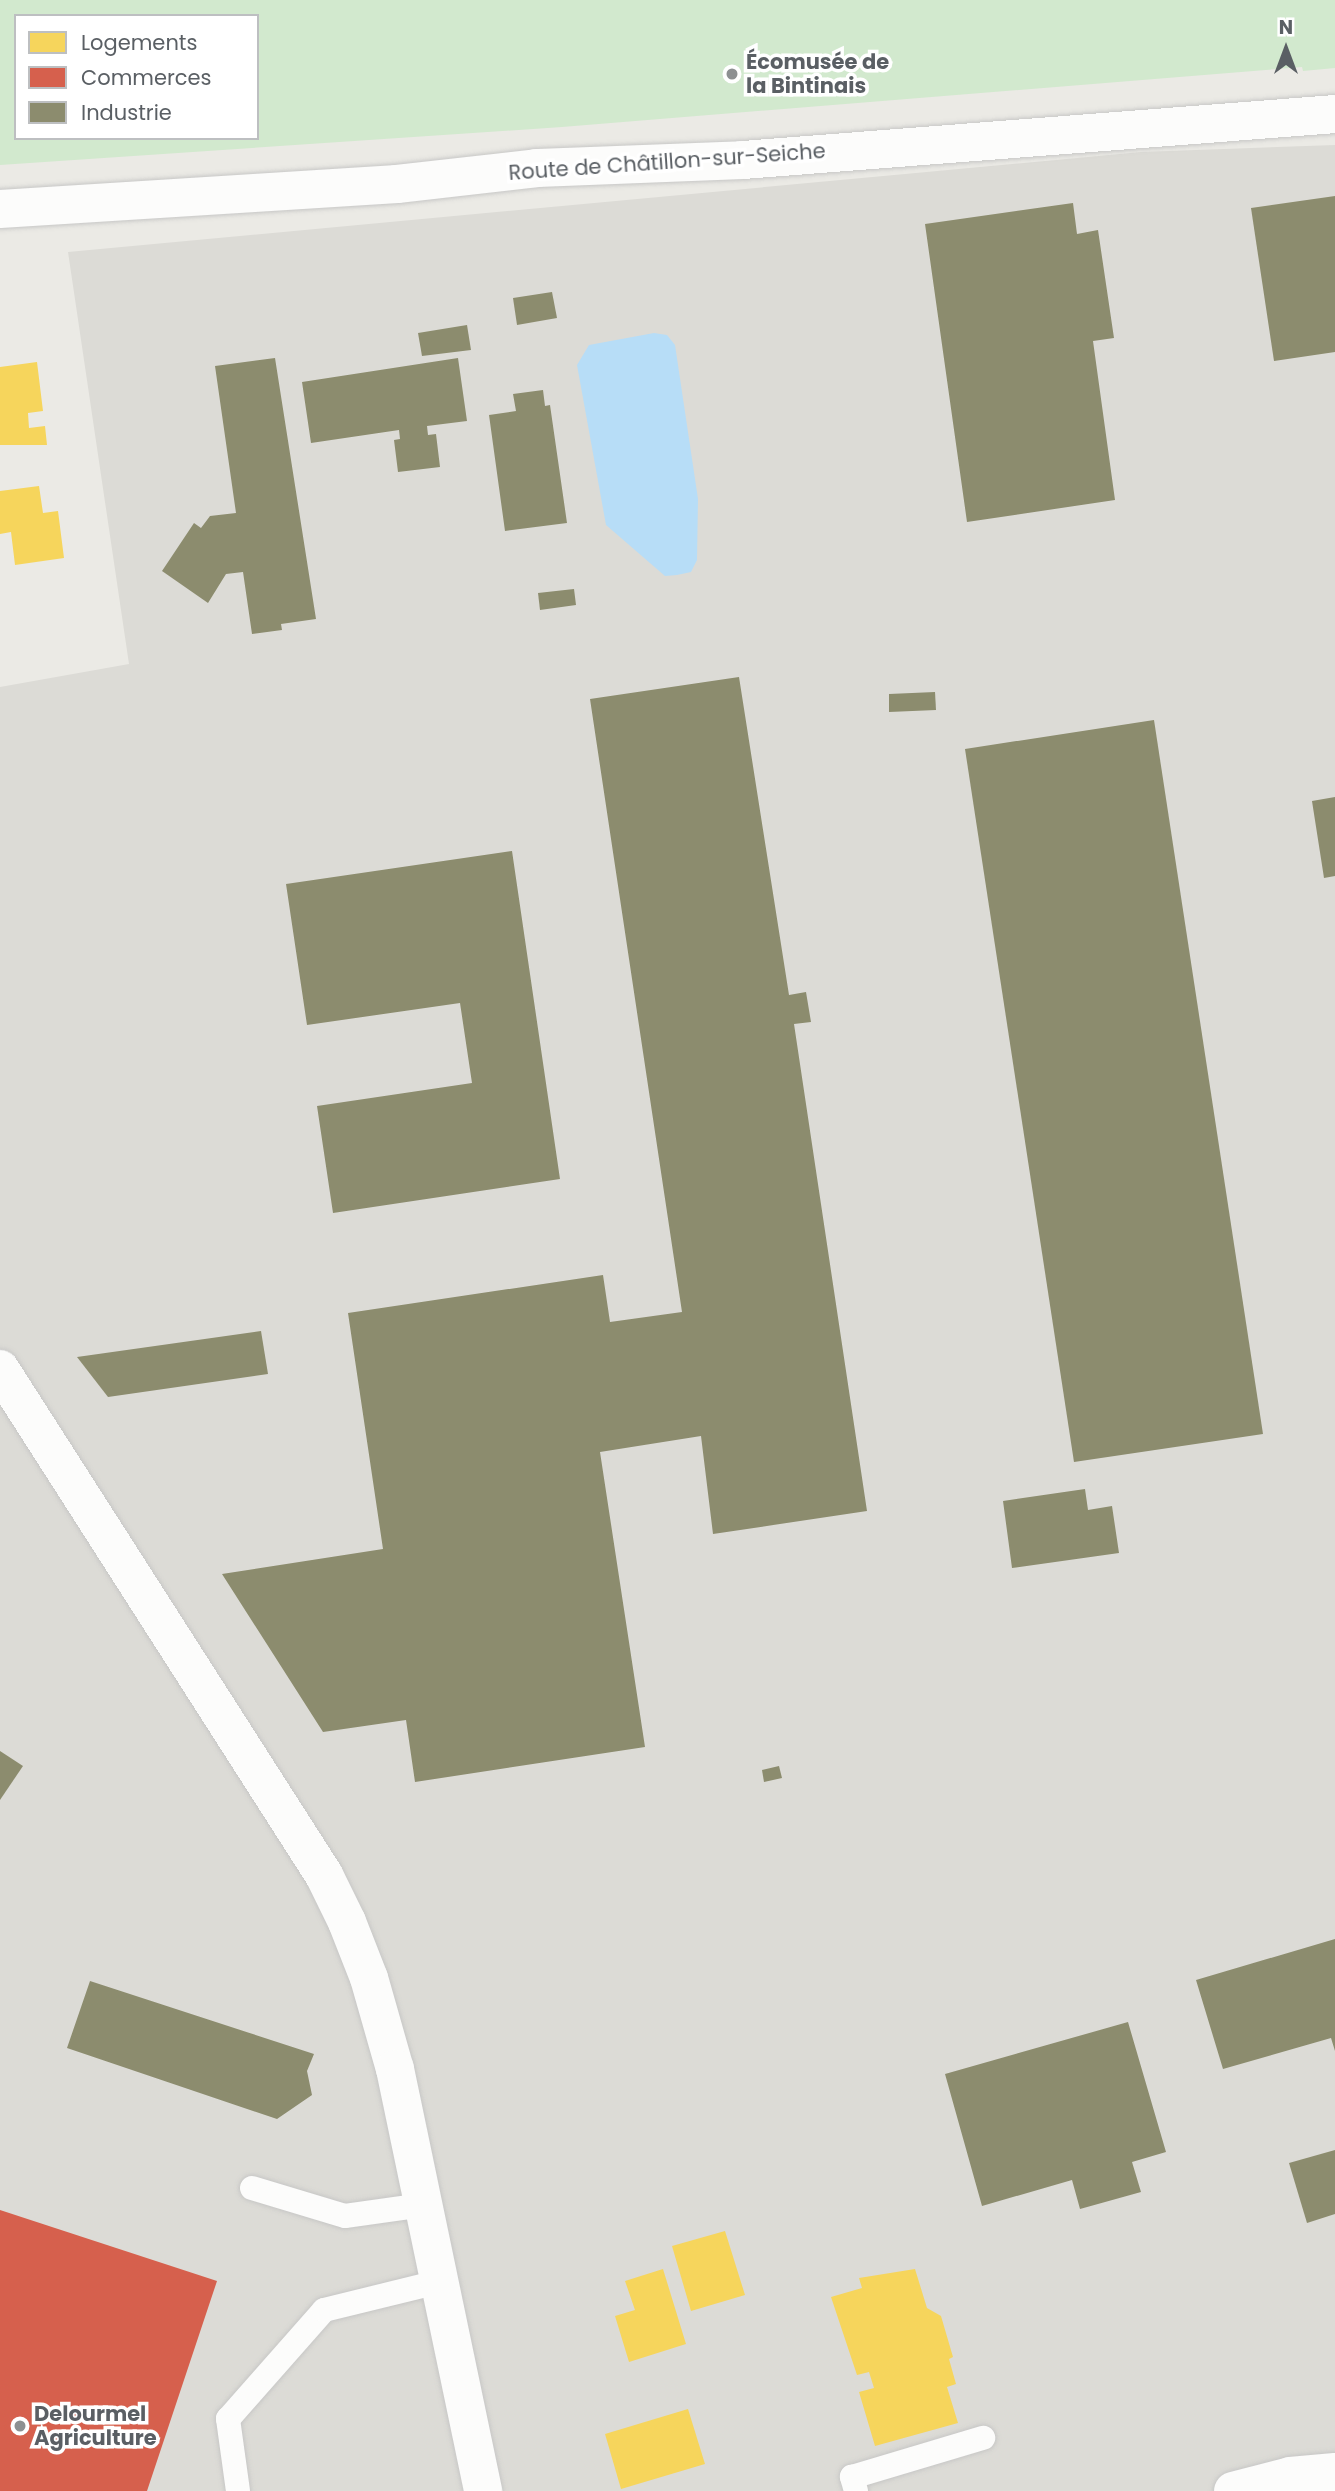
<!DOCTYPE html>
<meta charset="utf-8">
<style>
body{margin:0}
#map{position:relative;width:1335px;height:2491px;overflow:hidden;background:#ebeae5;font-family:Poppins,sans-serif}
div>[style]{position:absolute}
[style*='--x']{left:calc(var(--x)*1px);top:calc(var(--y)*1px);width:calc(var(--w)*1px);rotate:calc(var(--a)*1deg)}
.industrial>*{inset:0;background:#dcdbd6}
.green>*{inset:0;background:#d2e9ce}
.water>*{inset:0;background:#b7ddf7}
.homes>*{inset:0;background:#f6d55c}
.shops>*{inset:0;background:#d6604d}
.industry>*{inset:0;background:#8c8c6e}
.roads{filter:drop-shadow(0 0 2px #c7c7c6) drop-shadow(0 0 2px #c7c7c6)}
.lane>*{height:24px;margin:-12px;padding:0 12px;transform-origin:12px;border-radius:12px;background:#fcfcfb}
.street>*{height:38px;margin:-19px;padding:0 19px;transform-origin:19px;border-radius:19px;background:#fcfcfb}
.dots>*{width:19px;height:19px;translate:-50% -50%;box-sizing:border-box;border:4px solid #fff;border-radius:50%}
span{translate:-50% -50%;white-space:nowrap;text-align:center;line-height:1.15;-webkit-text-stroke:7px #fff;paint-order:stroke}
.poi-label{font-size:21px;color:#5a5f64;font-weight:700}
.left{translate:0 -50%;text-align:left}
.street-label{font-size:21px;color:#5a5f64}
.legend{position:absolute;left:14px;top:14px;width:245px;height:126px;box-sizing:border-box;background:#fff;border:2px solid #bdbfc1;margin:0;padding:9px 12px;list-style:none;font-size:21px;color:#5a5f64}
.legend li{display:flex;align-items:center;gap:14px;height:35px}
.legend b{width:35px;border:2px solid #bdbfc1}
.north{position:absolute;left:1251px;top:14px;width:70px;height:70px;-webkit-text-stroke:5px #fff;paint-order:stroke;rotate:0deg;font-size:19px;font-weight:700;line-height:28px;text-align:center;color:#5a5f64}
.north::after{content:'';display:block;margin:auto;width:24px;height:32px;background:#5a5f64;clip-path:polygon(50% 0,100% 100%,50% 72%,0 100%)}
</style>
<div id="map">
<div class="industrial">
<i style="clip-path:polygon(1335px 145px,1335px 2491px,0 2491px,0 687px,129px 664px,68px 252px,1141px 152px)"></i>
</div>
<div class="green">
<i style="clip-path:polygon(evenodd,0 0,1335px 0,1335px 68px,1303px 71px,1302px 67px,562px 127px,0 165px,0 0,16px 16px,257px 16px,257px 138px,16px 138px,16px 16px)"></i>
</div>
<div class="water">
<i style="clip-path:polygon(654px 333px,667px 335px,675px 345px,698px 499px,697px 560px,691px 572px,677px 575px,665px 576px,606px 525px,577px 365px,589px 345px)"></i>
</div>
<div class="homes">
<i style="clip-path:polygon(37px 362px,43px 411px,28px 413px,29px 428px,45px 426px,47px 445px,0 445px,0 367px)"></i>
<i style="clip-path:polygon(39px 486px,43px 513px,58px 511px,64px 558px,15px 565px,11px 532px,0 534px,0 491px)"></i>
<i style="clip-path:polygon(725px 2231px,745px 2295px,691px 2311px,672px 2246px)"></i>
<i style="clip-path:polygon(663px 2269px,686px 2344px,629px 2362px,615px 2316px,635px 2310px,625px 2281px)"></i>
<i style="clip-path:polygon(915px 2269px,927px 2308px,941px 2316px,953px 2357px,949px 2359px,956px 2384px,947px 2387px,958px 2423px,875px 2446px,859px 2392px,874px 2388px,869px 2372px,857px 2375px,831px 2297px,862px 2288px,859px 2278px)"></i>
<i style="clip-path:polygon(688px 2409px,705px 2464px,621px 2489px,605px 2434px)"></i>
</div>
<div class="shops">
<i style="clip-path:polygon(0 2210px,217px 2281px,147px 2491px,0 2491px)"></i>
</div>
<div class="industry">
<i style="clip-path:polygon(1335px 196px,1335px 352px,1274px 361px,1251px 208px)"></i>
<i style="clip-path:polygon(1073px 203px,1077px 234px,1098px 230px,1114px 338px,1093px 341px,1115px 500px,967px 522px,925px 224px)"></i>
<i style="clip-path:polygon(552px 292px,557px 318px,517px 325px,513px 298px)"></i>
<i style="clip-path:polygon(467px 325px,471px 350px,422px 356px,418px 333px)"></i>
<i style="clip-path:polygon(275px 358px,316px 619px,281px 624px,282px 630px,252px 634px,243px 572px,226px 574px,208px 603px,162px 571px,194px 523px,201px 528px,210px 516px,236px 513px,215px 366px)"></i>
<i style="clip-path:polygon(458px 358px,467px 421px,427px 426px,428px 435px,436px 434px,440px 467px,398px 472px,394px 440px,400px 439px,399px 430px,311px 443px,302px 382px)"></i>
<i style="clip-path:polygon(543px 390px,545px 406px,550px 405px,567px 523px,505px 531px,489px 415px,516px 411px,513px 394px)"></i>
<i style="clip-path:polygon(574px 589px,576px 605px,540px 610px,538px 593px)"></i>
<i style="clip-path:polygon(739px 677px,789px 995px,806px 992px,811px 1022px,794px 1024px,867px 1511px,713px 1534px,701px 1436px,600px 1452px,645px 1747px,415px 1782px,406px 1720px,323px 1732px,222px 1574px,383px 1549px,348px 1313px,603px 1275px,610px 1322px,682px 1312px,590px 699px)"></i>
<i style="clip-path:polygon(935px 692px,936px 710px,889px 712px,889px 694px)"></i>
<i style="clip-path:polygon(1154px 720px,1263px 1434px,1074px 1462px,965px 749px)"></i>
<i style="clip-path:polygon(1335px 797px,1335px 876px,1324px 878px,1312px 801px)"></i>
<i style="clip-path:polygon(512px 851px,560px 1179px,333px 1213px,317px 1106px,472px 1083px,460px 1003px,307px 1025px,286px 884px)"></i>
<i style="clip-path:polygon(261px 1331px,268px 1374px,108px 1397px,77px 1357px)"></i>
<i style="clip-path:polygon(1085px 1489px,1088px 1510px,1112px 1506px,1119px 1553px,1012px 1568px,1003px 1501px)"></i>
<i style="clip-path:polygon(0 1751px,23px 1766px,0 1800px)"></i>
<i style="clip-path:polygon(779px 1766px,782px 1778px,764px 1782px,762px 1770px)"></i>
<i style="clip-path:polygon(1335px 1939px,1335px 2051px,1331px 2038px,1223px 2069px,1196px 1980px)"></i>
<i style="clip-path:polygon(90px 1981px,314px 2054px,307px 2071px,312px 2095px,277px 2119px,67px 2048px)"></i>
<i style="clip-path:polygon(1128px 2022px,1166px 2152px,1132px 2162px,1141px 2192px,1080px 2209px,1072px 2180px,982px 2206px,945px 2074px)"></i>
<i style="clip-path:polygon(1335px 2150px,1335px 2214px,1307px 2223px,1289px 2163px)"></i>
</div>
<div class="roads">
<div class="lane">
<i style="--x:252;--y:2188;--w:97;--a:16.8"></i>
<i style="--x:345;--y:2216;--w:79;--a:-8"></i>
<i style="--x:238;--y:2491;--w:73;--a:-97.9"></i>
<i style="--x:228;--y:2419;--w:145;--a:-48.6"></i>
<i style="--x:324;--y:2310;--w:117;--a:-13.8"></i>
<i style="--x:856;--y:2491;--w:15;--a:-106"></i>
<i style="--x:852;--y:2477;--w:137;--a:-16.6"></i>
</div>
<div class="street">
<i style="--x:0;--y:209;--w:398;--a:-3.6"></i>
<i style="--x:397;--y:184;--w:141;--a:-6.5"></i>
<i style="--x:537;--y:168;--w:206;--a:-2.2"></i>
<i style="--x:743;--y:160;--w:594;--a:-4.44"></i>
<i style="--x:0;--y:1369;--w:601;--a:57.37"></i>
<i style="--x:324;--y:1875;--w:52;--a:63.9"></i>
<i style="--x:347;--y:1922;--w:60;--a:68.6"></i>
<i style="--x:369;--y:1978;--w:95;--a:74.1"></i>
<i style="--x:395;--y:2069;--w:431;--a:78.2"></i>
<i style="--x:1233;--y:2491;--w:59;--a:-14.7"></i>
<i style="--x:1290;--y:2476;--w:45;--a:-5.1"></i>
</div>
</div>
<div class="dots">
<i style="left:732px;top:74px;background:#8d9091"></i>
<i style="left:20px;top:2426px;background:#8d9091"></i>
</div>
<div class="poi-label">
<span class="left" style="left:746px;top:74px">Écomusée de<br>la Bintinais</span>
<span class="left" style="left:34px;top:2426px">Delourmel<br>Agriculture</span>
</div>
<div class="street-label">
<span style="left:667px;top:162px;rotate:-4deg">Route de Châtillon-sur-Seiche</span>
</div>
<ul class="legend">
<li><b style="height:19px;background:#f6d55c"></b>Logements</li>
<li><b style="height:19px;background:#d6604d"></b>Commerces</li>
<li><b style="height:19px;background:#8c8c6e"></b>Industrie</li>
</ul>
<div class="north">N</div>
</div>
